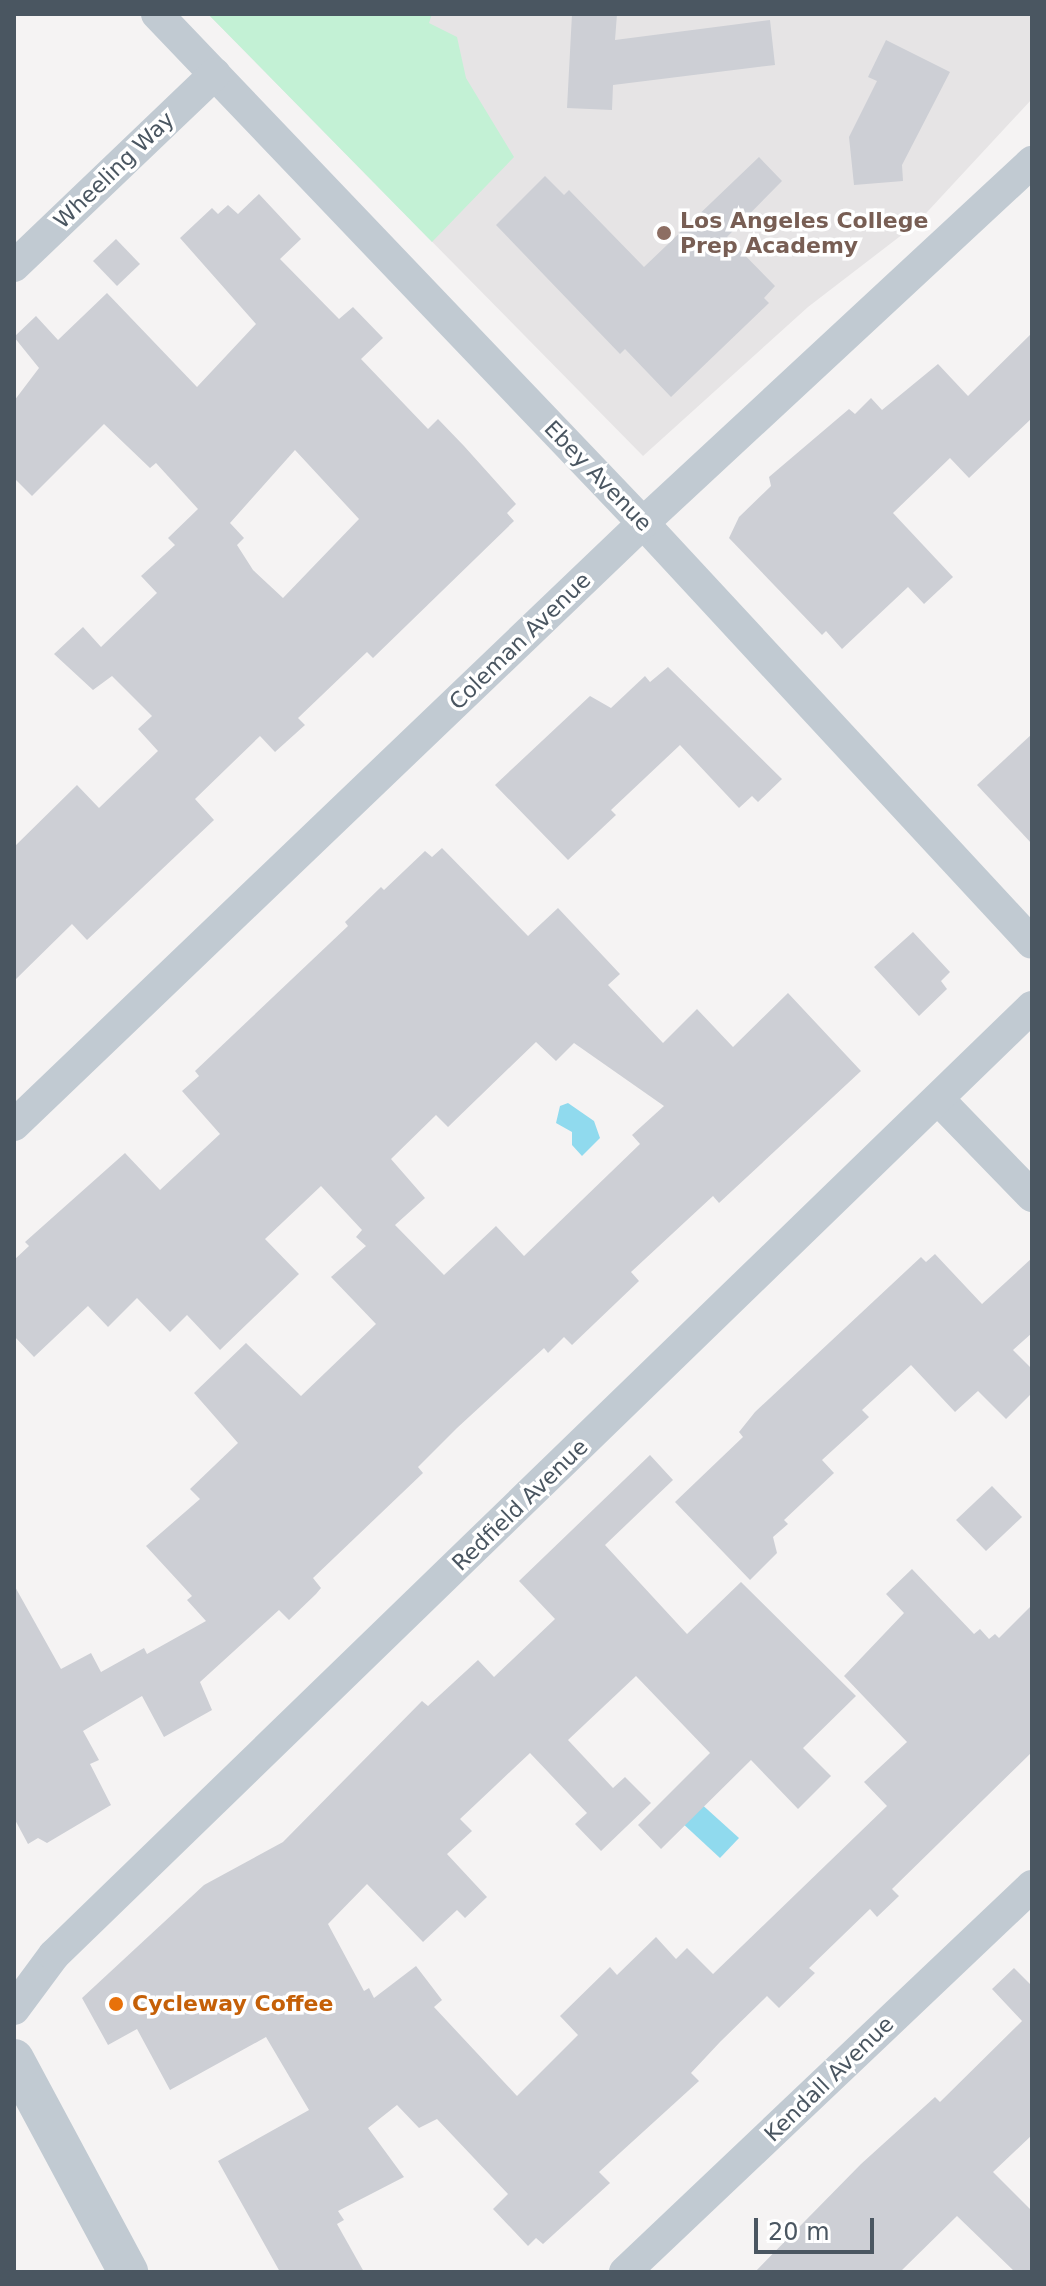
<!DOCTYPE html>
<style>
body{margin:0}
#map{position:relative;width:1046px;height:2286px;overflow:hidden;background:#f5f3f3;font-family:"DejaVu Sans",sans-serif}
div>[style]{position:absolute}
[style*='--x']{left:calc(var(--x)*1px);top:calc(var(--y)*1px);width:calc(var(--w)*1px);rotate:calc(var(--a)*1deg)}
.education>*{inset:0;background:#e6e4e5}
.green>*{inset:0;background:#c3f1d5}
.water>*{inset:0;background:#90daee}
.building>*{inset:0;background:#cdcfd5}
.minor>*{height:32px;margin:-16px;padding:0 16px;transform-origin:16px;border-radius:16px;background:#c1cad2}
.tertiary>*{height:40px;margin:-20px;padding:0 20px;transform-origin:20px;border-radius:20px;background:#c1cad2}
.dots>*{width:22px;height:22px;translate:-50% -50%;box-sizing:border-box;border:4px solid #fff;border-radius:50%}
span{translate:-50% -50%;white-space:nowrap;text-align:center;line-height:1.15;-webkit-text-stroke:7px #fff;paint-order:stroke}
.street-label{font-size:22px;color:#4a5661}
.education-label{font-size:22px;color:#785e54;font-weight:700}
.left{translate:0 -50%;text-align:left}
.food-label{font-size:22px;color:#c56008;font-weight:700}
.frame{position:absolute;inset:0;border:16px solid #4a5661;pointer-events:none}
.scale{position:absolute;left:754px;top:2218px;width:120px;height:36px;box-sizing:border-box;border:4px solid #4a5661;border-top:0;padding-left:10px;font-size:24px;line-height:28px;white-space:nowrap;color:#4a5661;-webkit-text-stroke:6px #fff;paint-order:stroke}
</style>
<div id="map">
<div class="education">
<i style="clip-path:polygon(208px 14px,1032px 14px,1032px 99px,916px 224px,808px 307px,643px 456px)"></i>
</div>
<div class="green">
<i style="clip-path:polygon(208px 14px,432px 14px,429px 23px,457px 37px,466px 78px,514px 157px,432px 242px)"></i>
</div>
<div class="water">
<i style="clip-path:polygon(568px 1103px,594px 1121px,600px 1138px,582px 1156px,572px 1145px,572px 1132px,556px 1123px,560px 1106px)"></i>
<i style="clip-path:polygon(698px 1801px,739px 1838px,720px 1858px,680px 1821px)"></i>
</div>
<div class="building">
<i style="clip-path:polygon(572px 14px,617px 14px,615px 40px,770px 20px,775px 65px,613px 85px,612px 110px,567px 108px)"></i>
<i style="clip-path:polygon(886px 40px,950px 72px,902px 165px,903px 181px,854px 185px,849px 137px,877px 81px,868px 77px)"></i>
<i style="clip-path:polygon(759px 157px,782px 181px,727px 237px,775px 286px,764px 298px,769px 303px,671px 397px,625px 349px,620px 354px,496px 225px,545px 176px,564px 195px,569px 190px,644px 267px)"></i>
<i style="clip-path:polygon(evenodd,259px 194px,301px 239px,280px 259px,339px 319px,353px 307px,383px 338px,361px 359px,428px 429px,438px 419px,464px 446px,516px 504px,507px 513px,514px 521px,373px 658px,367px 652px,298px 718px,305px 725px,275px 752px,260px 736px,195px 799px,214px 820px,87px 940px,72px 924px,14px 981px,14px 847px,77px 785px,99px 808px,158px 751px,138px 729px,152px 716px,112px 676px,93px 690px,54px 654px,83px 627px,101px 647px,157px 593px,141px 576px,175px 545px,168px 538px,198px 509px,156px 463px,150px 468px,104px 424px,32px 496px,14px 478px,14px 401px,39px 368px,14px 337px,36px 316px,58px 340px,107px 293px,197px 387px,256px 324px,180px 238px,212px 208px,218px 214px,228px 205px,238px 214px,259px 194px,295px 450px,359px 519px,283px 598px,253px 570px,237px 545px,244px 538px,230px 523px,295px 450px)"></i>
<i style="clip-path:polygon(116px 239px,140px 264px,117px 286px,93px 261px)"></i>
<i style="clip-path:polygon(1032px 333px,1032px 418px,969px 478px,950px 458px,893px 513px,953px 577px,924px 604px,908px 587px,842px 649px,826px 631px,822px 635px,729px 538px,739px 517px,771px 486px,769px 477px,849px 409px,855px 414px,871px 398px,882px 410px,938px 364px,968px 396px)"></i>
<i style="clip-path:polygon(668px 667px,782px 779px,758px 802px,752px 796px,739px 808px,680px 745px,611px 810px,616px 815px,568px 860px,495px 785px,590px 696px,611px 708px,645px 676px,650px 682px)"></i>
<i style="clip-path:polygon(1032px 734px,1032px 844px,977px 785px)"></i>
<i style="clip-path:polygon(evenodd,442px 848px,528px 936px,558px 908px,620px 974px,608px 985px,663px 1043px,697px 1009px,733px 1047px,788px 993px,861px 1071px,719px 1203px,713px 1196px,631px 1272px,639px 1281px,572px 1345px,564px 1337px,548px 1353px,544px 1348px,457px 1428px,418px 1467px,423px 1473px,313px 1578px,321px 1588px,316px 1594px,289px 1620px,279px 1610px,200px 1682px,212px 1710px,164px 1737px,142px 1696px,83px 1731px,99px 1760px,90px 1764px,111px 1805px,47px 1843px,38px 1838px,28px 1844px,14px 1818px,14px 1585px,61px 1669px,91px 1653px,101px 1672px,144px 1648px,147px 1654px,206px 1621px,187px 1600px,192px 1596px,146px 1546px,200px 1499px,190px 1489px,238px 1443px,194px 1393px,246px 1343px,301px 1396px,376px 1324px,331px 1277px,366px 1246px,356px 1237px,362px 1230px,321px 1186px,265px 1239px,299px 1274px,220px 1350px,187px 1315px,170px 1332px,137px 1298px,108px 1327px,88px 1306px,34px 1357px,14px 1336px,14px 1260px,29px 1246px,25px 1242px,125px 1153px,160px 1190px,220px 1134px,182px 1091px,199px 1076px,195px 1071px,348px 926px,345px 922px,381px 887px,384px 890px,425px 851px,432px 857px,442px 848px,536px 1042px,556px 1061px,574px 1043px,664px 1106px,632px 1135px,640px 1144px,524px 1256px,496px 1226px,444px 1275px,395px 1225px,425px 1198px,391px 1159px,436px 1115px,448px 1127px,536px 1042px)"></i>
<i style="clip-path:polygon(913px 932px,950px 972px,941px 981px,947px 989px,919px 1016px,874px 967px)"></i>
<i style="clip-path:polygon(935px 1254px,982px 1304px,1032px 1258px,1032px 1333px,1013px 1350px,1032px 1369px,1032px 1393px,1006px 1419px,978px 1391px,955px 1412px,911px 1365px,862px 1410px,869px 1417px,822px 1460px,834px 1473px,784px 1520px,788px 1524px,773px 1537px,777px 1553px,750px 1580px,675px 1502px,743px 1437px,739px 1432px,755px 1412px,921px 1257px,926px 1262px)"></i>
<i style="clip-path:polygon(650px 1455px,673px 1480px,605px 1545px,687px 1634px,741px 1582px,856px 1696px,803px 1748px,831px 1776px,798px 1809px,751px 1760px,661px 1849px,638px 1825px,710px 1753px,636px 1676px,568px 1740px,613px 1788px,625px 1777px,651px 1803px,601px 1851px,575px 1824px,587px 1813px,530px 1753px,460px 1819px,472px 1831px,447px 1854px,487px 1897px,465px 1918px,457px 1910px,423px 1942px,367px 1884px,328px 1924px,364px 1991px,369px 1988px,374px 1998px,416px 1966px,442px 2000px,434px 2007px,517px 2096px,578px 2035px,560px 2016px,610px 1967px,617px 1975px,656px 1937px,676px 1959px,687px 1948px,713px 1974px,887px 1806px,864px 1782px,907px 1742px,844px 1676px,904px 1613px,886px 1594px,912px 1569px,974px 1634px,980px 1629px,989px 1639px,995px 1634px,999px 1638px,1032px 1605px,1032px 1752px,892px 1889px,899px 1896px,877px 1917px,870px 1909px,809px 1968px,815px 1973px,779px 2008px,767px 1996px,720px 2042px,691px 2073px,699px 2081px,599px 2172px,610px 2183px,543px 2244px,536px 2238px,528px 2246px,493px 2209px,508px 2194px,437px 2119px,419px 2128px,397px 2105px,368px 2128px,404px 2177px,338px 2211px,344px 2220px,337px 2224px,364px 2272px,280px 2272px,218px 2161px,309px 2110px,266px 2037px,170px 2090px,137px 2029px,108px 2045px,82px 1998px,204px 1885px,283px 1842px,422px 1701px,428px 1706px,478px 1660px,494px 1677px,555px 1619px,519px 1581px)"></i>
<i style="clip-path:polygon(992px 1486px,1022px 1517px,986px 1551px,956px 1520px)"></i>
<i style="clip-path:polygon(1014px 1968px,1032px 1986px,1032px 2135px,993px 2172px,1032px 2211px,1032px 2272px,1015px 2272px,957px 2216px,900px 2272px,755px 2272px,861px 2164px,935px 2097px,940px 2102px,1022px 2021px,992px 1989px)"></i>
</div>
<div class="minor">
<i style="--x:157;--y:14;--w:704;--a:46.32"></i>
<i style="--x:643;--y:523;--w:572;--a:47.19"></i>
<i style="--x:14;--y:266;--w:278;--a:-43.7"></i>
<i style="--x:939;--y:1100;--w:134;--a:45.9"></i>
<i style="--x:14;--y:1125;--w:871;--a:-43.74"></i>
<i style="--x:643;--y:523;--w:531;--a:-42.86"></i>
<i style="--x:14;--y:2009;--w:67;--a:-53.5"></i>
<i style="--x:54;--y:1955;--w:1362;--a:-44.11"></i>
<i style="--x:625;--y:2272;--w:561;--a:-43.48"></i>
</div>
<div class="tertiary">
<i style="--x:14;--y:2059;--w:242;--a:61.8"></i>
</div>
<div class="dots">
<i style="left:664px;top:233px;background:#8d6e63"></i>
<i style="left:116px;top:2004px;background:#e8710a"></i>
</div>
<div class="street-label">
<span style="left:114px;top:170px;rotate:-44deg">Wheeling Way</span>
<span style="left:598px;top:476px;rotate:46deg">Ebey Avenue</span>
<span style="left:520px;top:641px;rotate:-44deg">Coleman Avenue</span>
<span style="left:520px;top:1505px;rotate:-44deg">Redfield Avenue</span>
<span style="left:829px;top:2079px;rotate:-44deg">Kendall Avenue</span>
</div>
<div class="education-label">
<span class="left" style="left:680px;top:233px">Los Angeles College<br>Prep Academy</span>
</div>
<div class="food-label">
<span class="left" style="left:132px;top:2004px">Cycleway Coffee</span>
</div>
<div class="frame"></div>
<div class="scale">20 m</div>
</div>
